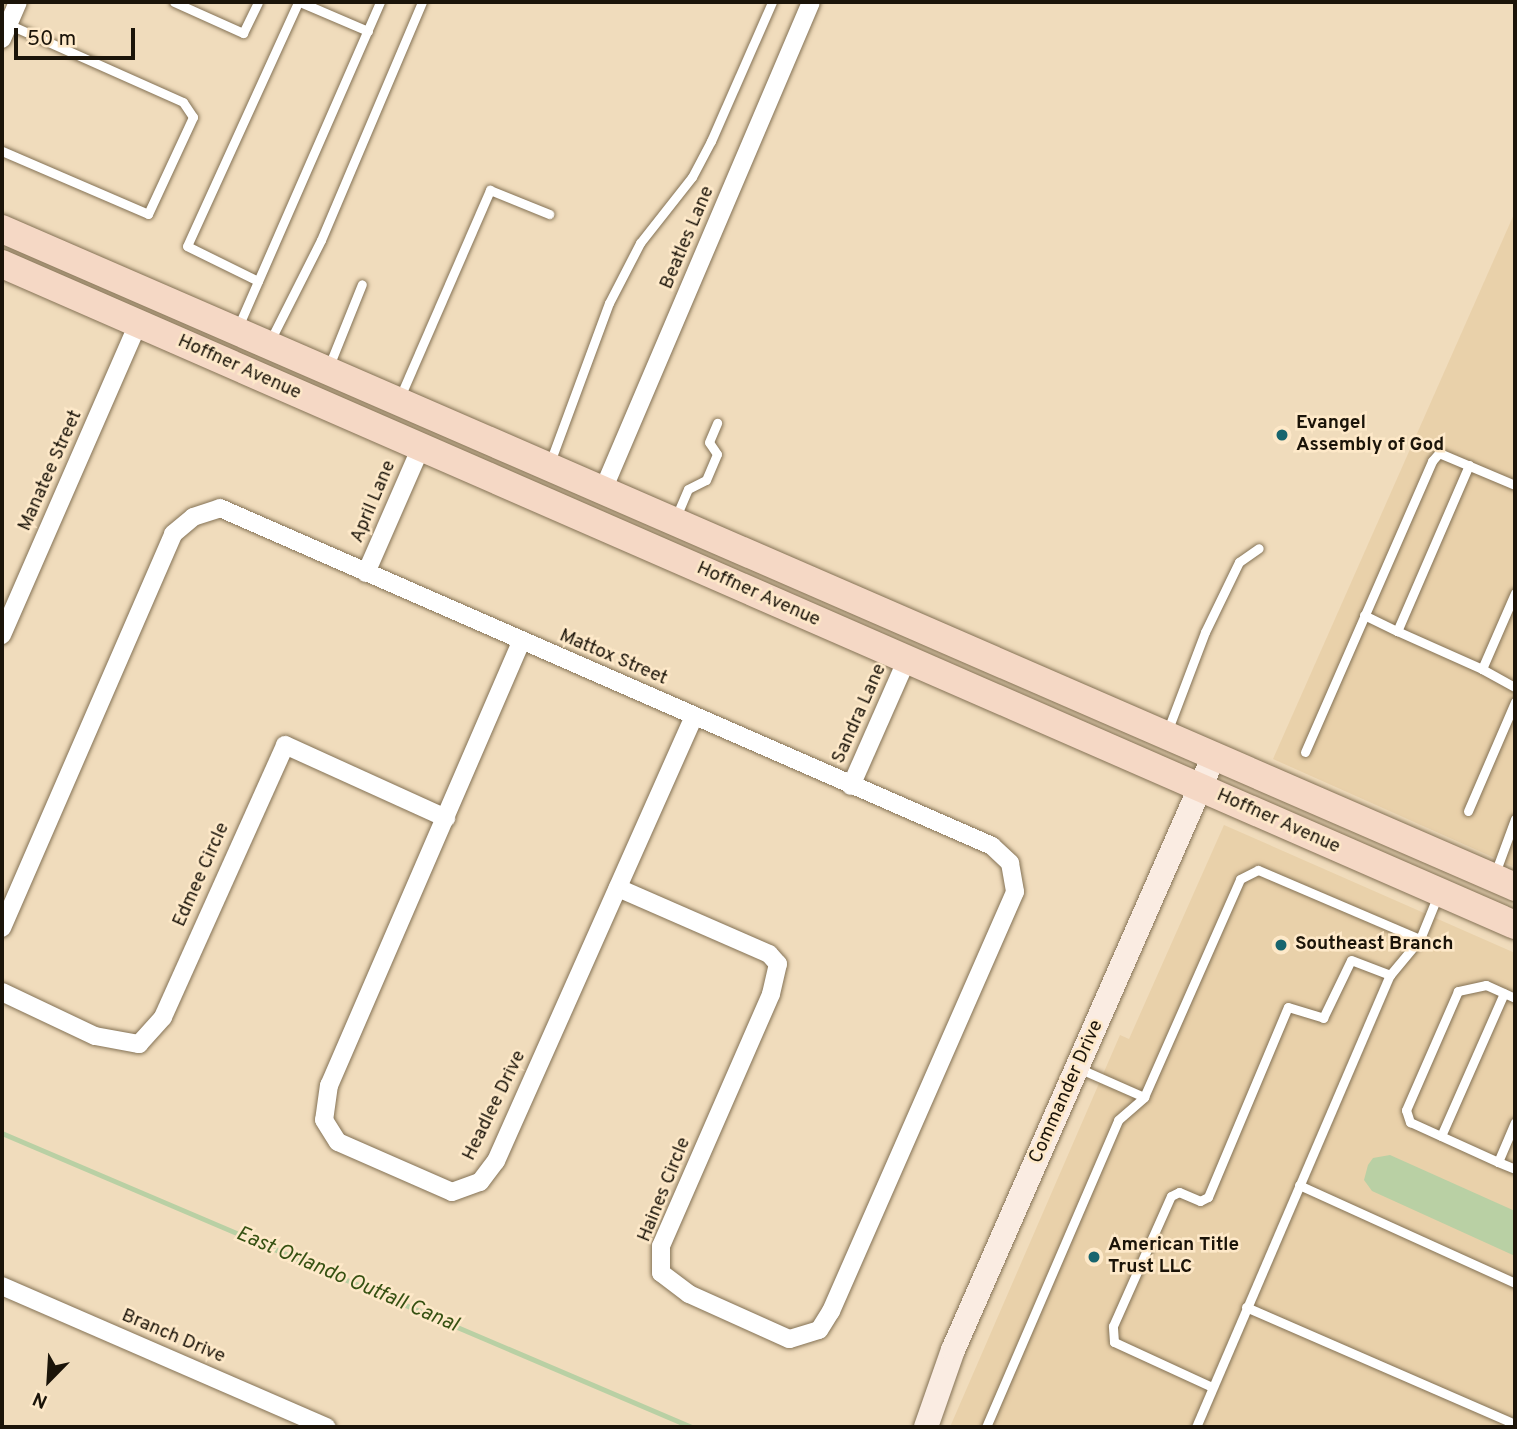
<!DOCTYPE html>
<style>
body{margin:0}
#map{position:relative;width:1517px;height:1429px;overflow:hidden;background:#f0dcbc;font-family:Overpass,sans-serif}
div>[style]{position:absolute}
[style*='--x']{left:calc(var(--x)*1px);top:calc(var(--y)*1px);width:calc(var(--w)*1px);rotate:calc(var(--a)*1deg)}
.built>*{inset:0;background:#e9d1aa}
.water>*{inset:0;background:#b9d0a4}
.stream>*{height:4.5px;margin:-2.25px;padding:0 2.25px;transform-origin:2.25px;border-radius:2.25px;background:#b9d0a4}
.roads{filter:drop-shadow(0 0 2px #847255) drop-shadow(0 0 2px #847255)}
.lane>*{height:9px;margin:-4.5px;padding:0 4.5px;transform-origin:4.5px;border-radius:4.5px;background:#fff}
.street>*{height:18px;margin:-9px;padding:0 9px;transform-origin:9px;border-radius:9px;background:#fff}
.secondary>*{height:24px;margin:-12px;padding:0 12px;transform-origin:12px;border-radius:12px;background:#faece2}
.primary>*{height:28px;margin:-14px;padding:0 14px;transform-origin:14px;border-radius:14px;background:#f5d8c5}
.dots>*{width:19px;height:19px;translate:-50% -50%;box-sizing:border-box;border:4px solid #fee9c9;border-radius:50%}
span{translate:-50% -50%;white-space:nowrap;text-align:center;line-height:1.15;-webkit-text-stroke:5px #fee9c9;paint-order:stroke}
.street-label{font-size:19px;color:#1b1409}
.poi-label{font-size:19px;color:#1b1409;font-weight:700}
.left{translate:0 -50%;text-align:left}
.water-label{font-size:21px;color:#365112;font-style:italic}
.frame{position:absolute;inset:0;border:4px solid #1b1409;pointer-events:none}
.north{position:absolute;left:14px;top:1345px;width:70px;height:70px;-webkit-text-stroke:5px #fee9c9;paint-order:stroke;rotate:204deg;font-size:19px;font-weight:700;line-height:28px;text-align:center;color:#1b1409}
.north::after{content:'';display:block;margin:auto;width:24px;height:32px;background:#1b1409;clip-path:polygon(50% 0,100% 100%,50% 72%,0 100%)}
.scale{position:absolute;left:14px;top:28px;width:121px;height:32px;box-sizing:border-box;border:4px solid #1b1409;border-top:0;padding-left:9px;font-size:21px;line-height:24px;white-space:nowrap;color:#1b1409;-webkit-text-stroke:5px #fee9c9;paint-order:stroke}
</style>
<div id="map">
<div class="built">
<i style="clip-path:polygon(1515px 212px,1515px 867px,1273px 759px)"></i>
<i style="clip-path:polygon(1224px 825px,1515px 953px,1515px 1427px,950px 1427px,1120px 1035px,1129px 1039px)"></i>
</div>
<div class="water">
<i style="clip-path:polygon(1390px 1155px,1515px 1211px,1515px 1256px,1372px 1191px,1364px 1180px,1368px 1165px,1373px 1158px)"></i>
</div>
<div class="stream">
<i style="--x:2;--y:1133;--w:750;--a:23.08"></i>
</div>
<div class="roads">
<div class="lane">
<i style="--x:174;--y:2;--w:76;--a:24.2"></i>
<i style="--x:243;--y:33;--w:34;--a:-64"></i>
<i style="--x:300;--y:2;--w:74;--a:23.1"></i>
<i style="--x:2;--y:151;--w:159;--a:23.3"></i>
<i style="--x:148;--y:214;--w:107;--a:-65.1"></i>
<i style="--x:193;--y:117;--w:18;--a:-124"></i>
<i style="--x:183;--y:102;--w:192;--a:-156"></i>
<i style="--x:258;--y:281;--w:79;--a:-153.8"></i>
<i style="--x:187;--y:246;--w:268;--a:-65.5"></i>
<i style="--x:238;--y:327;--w:355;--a:-66.4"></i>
<i style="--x:270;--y:341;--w:113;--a:-63.2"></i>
<i style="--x:321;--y:240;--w:259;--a:-67"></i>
<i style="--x:329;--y:366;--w:88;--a:-68.1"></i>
<i style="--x:400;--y:397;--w:226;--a:-66.5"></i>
<i style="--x:490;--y:190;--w:64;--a:22.1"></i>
<i style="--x:549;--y:465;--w:173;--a:-69.7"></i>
<i style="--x:609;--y:303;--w:68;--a:-62.7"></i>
<i style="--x:640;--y:243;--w:84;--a:-51.8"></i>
<i style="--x:692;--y:177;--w:41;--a:-62.2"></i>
<i style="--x:711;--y:141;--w:152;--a:-66.3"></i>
<i style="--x:1469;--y:465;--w:181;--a:113.4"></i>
<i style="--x:1397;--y:631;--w:93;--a:24.1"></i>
<i style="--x:676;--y:517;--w:30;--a:-67"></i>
<i style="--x:688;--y:489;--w:20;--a:-27"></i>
<i style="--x:706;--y:480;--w:28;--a:-67"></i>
<i style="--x:717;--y:454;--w:14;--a:-124"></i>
<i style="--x:709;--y:442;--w:21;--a:-67"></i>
<i style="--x:1515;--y:593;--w:83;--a:113.5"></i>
<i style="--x:1482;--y:669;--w:38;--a:29"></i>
<i style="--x:1364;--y:615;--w:37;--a:26"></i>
<i style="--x:1167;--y:732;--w:107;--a:-69.2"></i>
<i style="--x:1205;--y:632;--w:78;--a:-64.1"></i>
<i style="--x:1239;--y:562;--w:24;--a:-35"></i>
<i style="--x:1305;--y:752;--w:318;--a:-66.4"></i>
<i style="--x:1432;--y:461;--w:11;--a:-49"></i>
<i style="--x:1439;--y:453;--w:82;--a:22.8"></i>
<i style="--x:1468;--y:811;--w:119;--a:-66.7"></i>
<i style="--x:1494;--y:876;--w:61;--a:-69.8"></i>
<i style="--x:1515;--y:998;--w:32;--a:-156"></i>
<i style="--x:1486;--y:985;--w:29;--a:168"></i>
<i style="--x:1458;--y:991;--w:130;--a:113.6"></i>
<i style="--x:1406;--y:1110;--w:13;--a:72"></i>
<i style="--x:1410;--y:1122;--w:97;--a:24.4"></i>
<i style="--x:1498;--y:1162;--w:43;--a:-67"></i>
<i style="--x:1078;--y:1068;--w:72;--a:23.7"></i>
<i style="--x:1441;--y:1136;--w:156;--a:-66.2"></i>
<i style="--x:1498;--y:1162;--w:18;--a:22"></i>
<i style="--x:1299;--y:1185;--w:237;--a:24.4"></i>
<i style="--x:1246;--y:1307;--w:288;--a:23.5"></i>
<i style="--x:1212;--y:1387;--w:108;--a:-155.3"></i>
<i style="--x:1114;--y:1342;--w:16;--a:-94"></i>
<i style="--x:1113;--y:1326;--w:142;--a:-66"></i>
<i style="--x:1171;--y:1196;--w:9;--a:-27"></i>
<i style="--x:1179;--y:1192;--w:23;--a:23"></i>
<i style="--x:1200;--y:1201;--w:9;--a:-27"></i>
<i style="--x:1208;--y:1197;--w:206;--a:-67.2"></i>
<i style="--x:1288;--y:1007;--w:37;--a:17"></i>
<i style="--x:1323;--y:1018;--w:64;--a:-64.2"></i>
<i style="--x:1351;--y:960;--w:42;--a:21"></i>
<i style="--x:986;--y:1427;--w:334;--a:-66.7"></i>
<i style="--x:1118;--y:1120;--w:35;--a:-41"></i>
<i style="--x:1144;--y:1097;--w:238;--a:-66.2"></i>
<i style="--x:1240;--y:879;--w:20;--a:-27"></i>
<i style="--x:1258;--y:870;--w:176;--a:23.1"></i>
<i style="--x:1196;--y:1427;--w:492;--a:-66.8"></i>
<i style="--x:1390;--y:975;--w:47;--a:-50.2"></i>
<i style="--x:1420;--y:939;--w:48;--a:-67.8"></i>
</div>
<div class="street">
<i style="--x:2;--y:39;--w:40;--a:-66.6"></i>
<i style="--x:603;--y:490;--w:530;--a:-66.91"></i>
<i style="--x:366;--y:573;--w:137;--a:-66.4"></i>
<i style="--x:2;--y:635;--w:339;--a:-66.4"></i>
<i style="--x:521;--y:642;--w:483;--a:113.4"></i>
<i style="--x:329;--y:1085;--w:35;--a:98"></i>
<i style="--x:324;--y:1120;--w:26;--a:58"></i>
<i style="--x:338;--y:1142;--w:124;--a:23.7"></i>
<i style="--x:452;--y:1192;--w:30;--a:-20"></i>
<i style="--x:480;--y:1182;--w:26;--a:-53"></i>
<i style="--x:496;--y:1161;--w:486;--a:-66"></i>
<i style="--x:851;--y:786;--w:139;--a:-66.2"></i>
<i style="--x:2;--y:928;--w:430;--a:-66.5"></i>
<i style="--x:173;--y:534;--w:26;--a:-40"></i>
<i style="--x:193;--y:517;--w:28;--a:-18"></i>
<i style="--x:220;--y:508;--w:843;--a:23.64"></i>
<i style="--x:992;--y:846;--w:25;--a:43"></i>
<i style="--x:1010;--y:863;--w:29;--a:80"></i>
<i style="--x:1015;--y:892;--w:458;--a:113.7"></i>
<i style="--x:831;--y:1311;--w:22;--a:122"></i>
<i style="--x:819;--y:1330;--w:31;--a:163"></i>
<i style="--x:789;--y:1339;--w:110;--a:-155.8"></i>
<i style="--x:689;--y:1294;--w:35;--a:-143"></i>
<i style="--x:661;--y:1273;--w:27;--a:-90"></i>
<i style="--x:661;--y:1246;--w:275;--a:-66.4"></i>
<i style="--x:771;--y:994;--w:31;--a:-77"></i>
<i style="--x:778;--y:964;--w:13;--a:-132"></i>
<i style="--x:769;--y:954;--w:165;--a:-156.4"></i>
<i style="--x:2;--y:992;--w:103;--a:25.3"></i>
<i style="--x:95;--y:1036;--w:45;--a:10.3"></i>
<i style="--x:139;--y:1044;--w:36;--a:-48"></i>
<i style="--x:163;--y:1017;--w:298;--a:-65.8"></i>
<i style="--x:285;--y:745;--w:177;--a:24.4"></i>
<i style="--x:2;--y:1286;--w:354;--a:23.5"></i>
</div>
<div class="secondary">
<i style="--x:926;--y:1427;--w:82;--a:-70.7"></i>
<i style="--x:953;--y:1350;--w:647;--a:-66.29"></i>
</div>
<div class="primary">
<i style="--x:2;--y:229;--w:1650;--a:23.5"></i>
<i style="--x:2;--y:264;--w:1651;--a:23.6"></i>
</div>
</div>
<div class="dots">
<i style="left:1282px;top:435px;background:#18656e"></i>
<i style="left:1281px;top:945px;background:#18656e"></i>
<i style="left:1094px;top:1257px;background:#18656e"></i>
</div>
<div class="street-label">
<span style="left:688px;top:238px;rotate:-67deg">Beatles Lane</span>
<span style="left:239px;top:368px;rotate:24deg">Hoffner Avenue</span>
<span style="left:51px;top:471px;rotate:-66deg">Manatee Street</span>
<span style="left:374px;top:502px;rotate:-67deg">April Lane</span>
<span style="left:758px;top:595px;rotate:24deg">Hoffner Avenue</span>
<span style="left:613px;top:658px;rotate:23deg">Mattox Street</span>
<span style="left:860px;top:714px;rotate:-66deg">Sandra Lane</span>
<span style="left:1278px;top:822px;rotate:24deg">Hoffner Avenue</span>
<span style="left:202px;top:875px;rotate:-66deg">Edmee Circle</span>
<span style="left:1067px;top:1092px;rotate:-66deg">Commander Drive</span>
<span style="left:495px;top:1106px;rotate:-64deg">Headlee Drive</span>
<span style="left:665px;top:1190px;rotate:-68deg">Haines Circle</span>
<span style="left:173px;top:1337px;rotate:23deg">Branch Drive</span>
</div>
<div class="poi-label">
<span class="left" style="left:1296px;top:435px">Evangel<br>Assembly of God</span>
<span class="left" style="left:1295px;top:945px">Southeast Branch</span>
<span class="left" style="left:1108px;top:1257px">American Title<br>Trust LLC</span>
</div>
<div class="water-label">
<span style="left:347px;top:1280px;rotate:23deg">East Orlando Outfall Canal</span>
</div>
<div class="frame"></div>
<div class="north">N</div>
<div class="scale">50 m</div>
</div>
